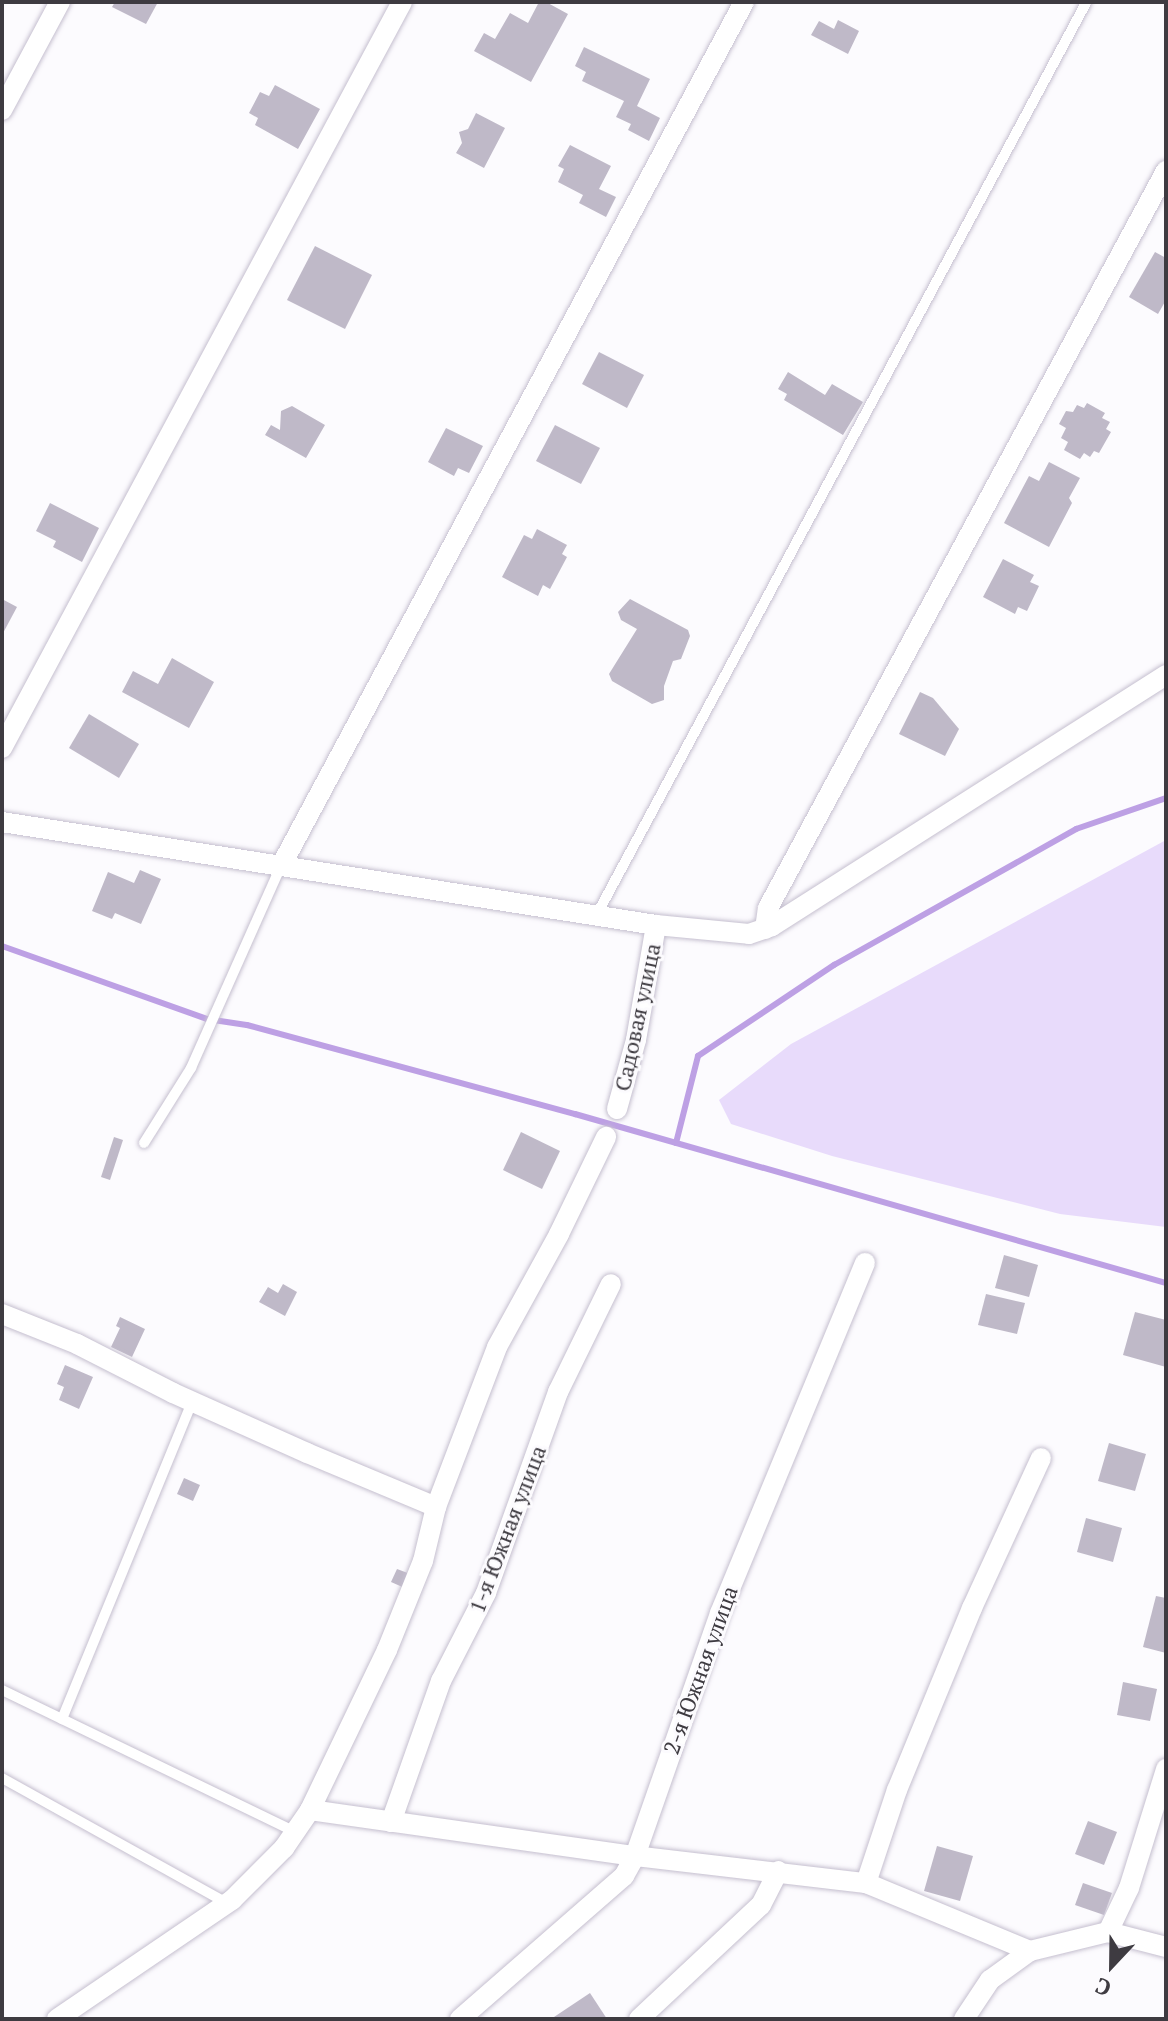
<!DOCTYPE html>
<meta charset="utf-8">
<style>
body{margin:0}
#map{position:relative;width:1168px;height:2021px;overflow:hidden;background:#fcfbfe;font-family:"PT Serif",serif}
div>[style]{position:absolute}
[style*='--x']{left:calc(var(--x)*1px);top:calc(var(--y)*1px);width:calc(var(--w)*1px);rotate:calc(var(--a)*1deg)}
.green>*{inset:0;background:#e8dbfb}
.stream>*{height:6px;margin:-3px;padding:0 3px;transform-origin:3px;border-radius:3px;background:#bda0e4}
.building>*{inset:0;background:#bfb9c8}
.roads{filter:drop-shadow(0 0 2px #c5bfcf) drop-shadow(0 0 2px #c5bfcf)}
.lane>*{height:10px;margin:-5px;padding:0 5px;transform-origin:5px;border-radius:5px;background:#fff}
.street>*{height:20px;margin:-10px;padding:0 10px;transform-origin:10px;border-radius:10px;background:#fff}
span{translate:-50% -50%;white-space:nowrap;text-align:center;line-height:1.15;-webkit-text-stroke:6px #fcfbfe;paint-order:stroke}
.street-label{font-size:22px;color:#3e3b41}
.frame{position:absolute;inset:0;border:4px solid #3e3b41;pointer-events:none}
.north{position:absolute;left:1072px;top:1925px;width:80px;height:80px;-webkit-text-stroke:6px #fcfbfe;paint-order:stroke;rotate:202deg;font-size:22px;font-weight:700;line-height:32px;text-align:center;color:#3e3b41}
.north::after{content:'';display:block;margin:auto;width:28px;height:36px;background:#3e3b41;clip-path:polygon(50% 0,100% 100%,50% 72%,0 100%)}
</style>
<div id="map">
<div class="green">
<i style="clip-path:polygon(1166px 840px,1166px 1227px,1060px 1214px,832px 1156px,731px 1124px,719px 1100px,791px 1044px)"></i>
</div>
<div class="stream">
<i style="--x:2;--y:946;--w:218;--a:19.6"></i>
<i style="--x:207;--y:1019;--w:40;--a:8.5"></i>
<i style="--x:247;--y:1025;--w:340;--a:15.2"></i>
<i style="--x:575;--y:1114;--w:615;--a:15.96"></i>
<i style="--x:676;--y:1143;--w:90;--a:-75.8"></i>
<i style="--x:698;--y:1056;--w:164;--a:-33.8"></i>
<i style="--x:834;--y:965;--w:278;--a:-29.3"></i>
<i style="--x:1076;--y:829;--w:95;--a:-19"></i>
</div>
<div class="building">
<i style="clip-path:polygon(115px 2px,158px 2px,146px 24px,112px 7px)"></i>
<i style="clip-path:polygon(539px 2px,546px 2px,568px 14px,531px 82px,474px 51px,484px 33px,495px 39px,510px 13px,528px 23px)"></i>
<i style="clip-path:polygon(838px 20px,859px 31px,848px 54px,811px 35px,819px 21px,834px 29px)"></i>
<i style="clip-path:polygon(584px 47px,650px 79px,637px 106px,660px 118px,649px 141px,628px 130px,631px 124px,616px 117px,624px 101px,582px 81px,586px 72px,575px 66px)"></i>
<i style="clip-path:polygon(275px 85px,320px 109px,298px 149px,255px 125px,258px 118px,249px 113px,260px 92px,269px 96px)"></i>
<i style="clip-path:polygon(476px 113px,505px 128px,484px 168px,456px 153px,462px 143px,459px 132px,468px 129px)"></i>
<i style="clip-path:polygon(570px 145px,611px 166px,599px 189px,616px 197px,606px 217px,579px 203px,583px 195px,558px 182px,564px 169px,558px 166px)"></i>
<i style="clip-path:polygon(315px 246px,372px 275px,345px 329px,287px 300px)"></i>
<i style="clip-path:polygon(1155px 252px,1166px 258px,1166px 300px,1158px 314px,1129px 297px)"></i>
<i style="clip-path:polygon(599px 352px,644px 375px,627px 408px,582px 384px)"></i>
<i style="clip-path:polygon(788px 372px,825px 395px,832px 384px,863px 402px,843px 435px,784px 400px,787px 394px,778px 389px)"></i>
<i style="clip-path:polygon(1087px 403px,1105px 413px,1102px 418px,1110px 422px,1106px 429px,1111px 432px,1099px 453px,1094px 451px,1090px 457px,1084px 453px,1080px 459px,1064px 450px,1068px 442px,1061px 438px,1066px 428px,1059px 424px,1066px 411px,1073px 412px,1077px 405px,1084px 408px)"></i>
<i style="clip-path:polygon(292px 406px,325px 425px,306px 458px,265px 435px,271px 425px,280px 430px,281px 411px)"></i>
<i style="clip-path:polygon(555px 425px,600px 448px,581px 484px,536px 461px)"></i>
<i style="clip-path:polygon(446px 428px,483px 446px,469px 473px,458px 468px,454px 476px,428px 462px)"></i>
<i style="clip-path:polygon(1049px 462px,1080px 478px,1069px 498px,1072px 503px,1049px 547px,1004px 523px,1029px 476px,1039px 481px)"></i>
<i style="clip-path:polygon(50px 503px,99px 528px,82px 562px,53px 547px,56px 541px,36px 531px)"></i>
<i style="clip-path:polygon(537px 529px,567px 545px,562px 554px,567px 557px,550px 589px,543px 585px,538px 596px,502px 577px,524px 535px,532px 539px)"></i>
<i style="clip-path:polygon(1003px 559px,1034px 575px,1030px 582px,1039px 586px,1027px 611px,1018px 607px,1015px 614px,983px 597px)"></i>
<i style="clip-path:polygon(2px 599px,17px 607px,2px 635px)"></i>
<i style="clip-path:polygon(630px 599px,688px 630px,690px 636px,681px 659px,673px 661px,664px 686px,664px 700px,652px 704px,612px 681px,609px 674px,637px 629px,621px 620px,618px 612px)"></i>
<i style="clip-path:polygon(172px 658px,214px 682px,189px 728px,122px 692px,133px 671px,158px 684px)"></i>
<i style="clip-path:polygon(920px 692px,933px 698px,959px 729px,945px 756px,899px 734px)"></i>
<i style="clip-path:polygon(89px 714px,139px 744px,119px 778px,69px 748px)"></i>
<i style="clip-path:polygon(140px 870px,161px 879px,141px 924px,115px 913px,112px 919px,92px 911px,108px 872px,134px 883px)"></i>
<i style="clip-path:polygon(521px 1132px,560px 1151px,542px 1189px,503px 1170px)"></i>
<i style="clip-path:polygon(114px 1137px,123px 1140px,110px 1180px,101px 1177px)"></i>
<i style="clip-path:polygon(1004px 1255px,1038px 1265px,1029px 1297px,995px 1288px)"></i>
<i style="clip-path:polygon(283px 1284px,297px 1292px,285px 1316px,259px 1302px,268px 1287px,278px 1293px)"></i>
<i style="clip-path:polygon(986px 1294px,1025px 1303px,1017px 1334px,978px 1325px)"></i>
<i style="clip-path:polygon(1135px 1312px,1166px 1320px,1166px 1367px,1123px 1355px)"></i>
<i style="clip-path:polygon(120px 1317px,145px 1329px,132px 1357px,111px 1347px,120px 1328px,116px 1326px)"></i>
<i style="clip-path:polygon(65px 1365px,93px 1377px,79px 1409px,59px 1400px,64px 1387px,57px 1384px)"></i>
<i style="clip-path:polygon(1109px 1443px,1146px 1454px,1135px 1491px,1098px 1481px)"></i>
<i style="clip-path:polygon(184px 1478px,200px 1485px,193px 1501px,177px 1494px)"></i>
<i style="clip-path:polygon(1086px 1518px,1122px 1528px,1113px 1562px,1077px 1552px)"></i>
<i style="clip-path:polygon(397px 1569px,413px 1575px,407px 1589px,391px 1582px)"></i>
<i style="clip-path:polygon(1156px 1596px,1166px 1598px,1166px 1653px,1143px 1647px)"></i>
<i style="clip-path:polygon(1123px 1682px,1157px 1689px,1150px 1721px,1117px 1715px)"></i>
<i style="clip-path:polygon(1088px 1821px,1117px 1832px,1104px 1865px,1075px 1854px)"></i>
<i style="clip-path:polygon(937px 1846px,973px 1856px,960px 1901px,924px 1891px)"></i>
<i style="clip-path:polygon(1083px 1883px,1112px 1893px,1104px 1915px,1075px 1905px)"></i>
<i style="clip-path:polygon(590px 1993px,607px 2019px,551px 2019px)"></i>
</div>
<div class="roads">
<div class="lane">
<i style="--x:596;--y:916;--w:1036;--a:-61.78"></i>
<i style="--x:144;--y:1143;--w:89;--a:-57.9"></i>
<i style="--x:191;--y:1068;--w:221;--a:-66"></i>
<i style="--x:2;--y:1690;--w:326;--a:25.8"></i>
<i style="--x:62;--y:1719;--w:343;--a:-67.7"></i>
<i style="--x:2;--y:1778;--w:257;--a:29.1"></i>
</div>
<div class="street">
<i style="--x:2;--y:110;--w:123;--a:-61.8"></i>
<i style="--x:2;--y:748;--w:846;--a:-61.8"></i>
<i style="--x:2;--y:822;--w:662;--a:8.95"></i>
<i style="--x:656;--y:925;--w:93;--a:5.5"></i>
<i style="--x:749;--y:934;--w:24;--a:-19"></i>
<i style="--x:772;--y:926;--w:467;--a:-32.5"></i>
<i style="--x:281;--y:866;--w:980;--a:-61.81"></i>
<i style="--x:765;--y:929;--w:21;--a:-82"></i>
<i style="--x:768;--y:908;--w:838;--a:-61.63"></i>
<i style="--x:617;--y:1109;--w:72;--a:-74.6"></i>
<i style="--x:636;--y:1040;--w:117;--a:-80.1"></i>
<i style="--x:2;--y:1314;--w:81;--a:21.8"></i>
<i style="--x:77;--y:1344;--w:108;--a:27"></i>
<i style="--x:173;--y:1393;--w:147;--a:24.1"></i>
<i style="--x:307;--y:1453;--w:140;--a:22.7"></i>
<i style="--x:310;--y:1810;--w:328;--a:8.1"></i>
<i style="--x:635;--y:1856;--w:233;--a:6.7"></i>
<i style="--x:866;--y:1883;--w:178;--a:22.5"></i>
<i style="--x:1030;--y:1951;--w:80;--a:-13.7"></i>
<i style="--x:1108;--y:1932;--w:60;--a:14.5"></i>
<i style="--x:391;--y:1822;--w:150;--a:-70.5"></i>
<i style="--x:441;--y:1681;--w:99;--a:-62.9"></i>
<i style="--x:486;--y:1593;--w:214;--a:-70.3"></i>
<i style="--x:558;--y:1392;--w:120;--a:-63.9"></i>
<i style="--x:866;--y:1883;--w:98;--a:-71.6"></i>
<i style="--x:897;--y:1790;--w:197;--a:-67.6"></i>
<i style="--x:972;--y:1608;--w:165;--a:-65.3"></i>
<i style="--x:1108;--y:1932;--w:49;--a:-64.5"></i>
<i style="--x:1129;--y:1888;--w:125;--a:-72.7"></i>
<i style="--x:57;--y:2019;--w:212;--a:-34.2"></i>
<i style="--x:232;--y:1900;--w:74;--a:-45"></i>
<i style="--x:284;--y:1848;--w:46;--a:-55.6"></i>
<i style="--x:310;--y:1810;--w:178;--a:-64.3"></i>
<i style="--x:387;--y:1650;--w:96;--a:-68"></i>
<i style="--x:423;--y:1561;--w:56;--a:-76.5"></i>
<i style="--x:436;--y:1507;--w:171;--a:-69.1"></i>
<i style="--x:497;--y:1347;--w:129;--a:-61.2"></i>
<i style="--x:559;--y:1234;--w:108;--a:-64.1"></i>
<i style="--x:460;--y:2019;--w:218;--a:-41.1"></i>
<i style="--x:624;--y:1876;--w:23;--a:-61"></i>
<i style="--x:635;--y:1856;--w:257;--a:-70.7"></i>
<i style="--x:720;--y:1613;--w:379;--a:-67.5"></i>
<i style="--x:639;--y:2019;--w:167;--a:-43.1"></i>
<i style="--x:761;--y:1905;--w:38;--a:-63"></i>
<i style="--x:964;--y:2019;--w:47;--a:-56.3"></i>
<i style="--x:990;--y:1980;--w:49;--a:-35.9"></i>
</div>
</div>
<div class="street-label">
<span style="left:637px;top:1017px;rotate:-78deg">Садовая улица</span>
<span style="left:507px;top:1529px;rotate:-69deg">1-я Южная улица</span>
<span style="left:700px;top:1670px;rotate:-70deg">2-я Южная улица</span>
</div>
<div class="frame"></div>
<div class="north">С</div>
</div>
